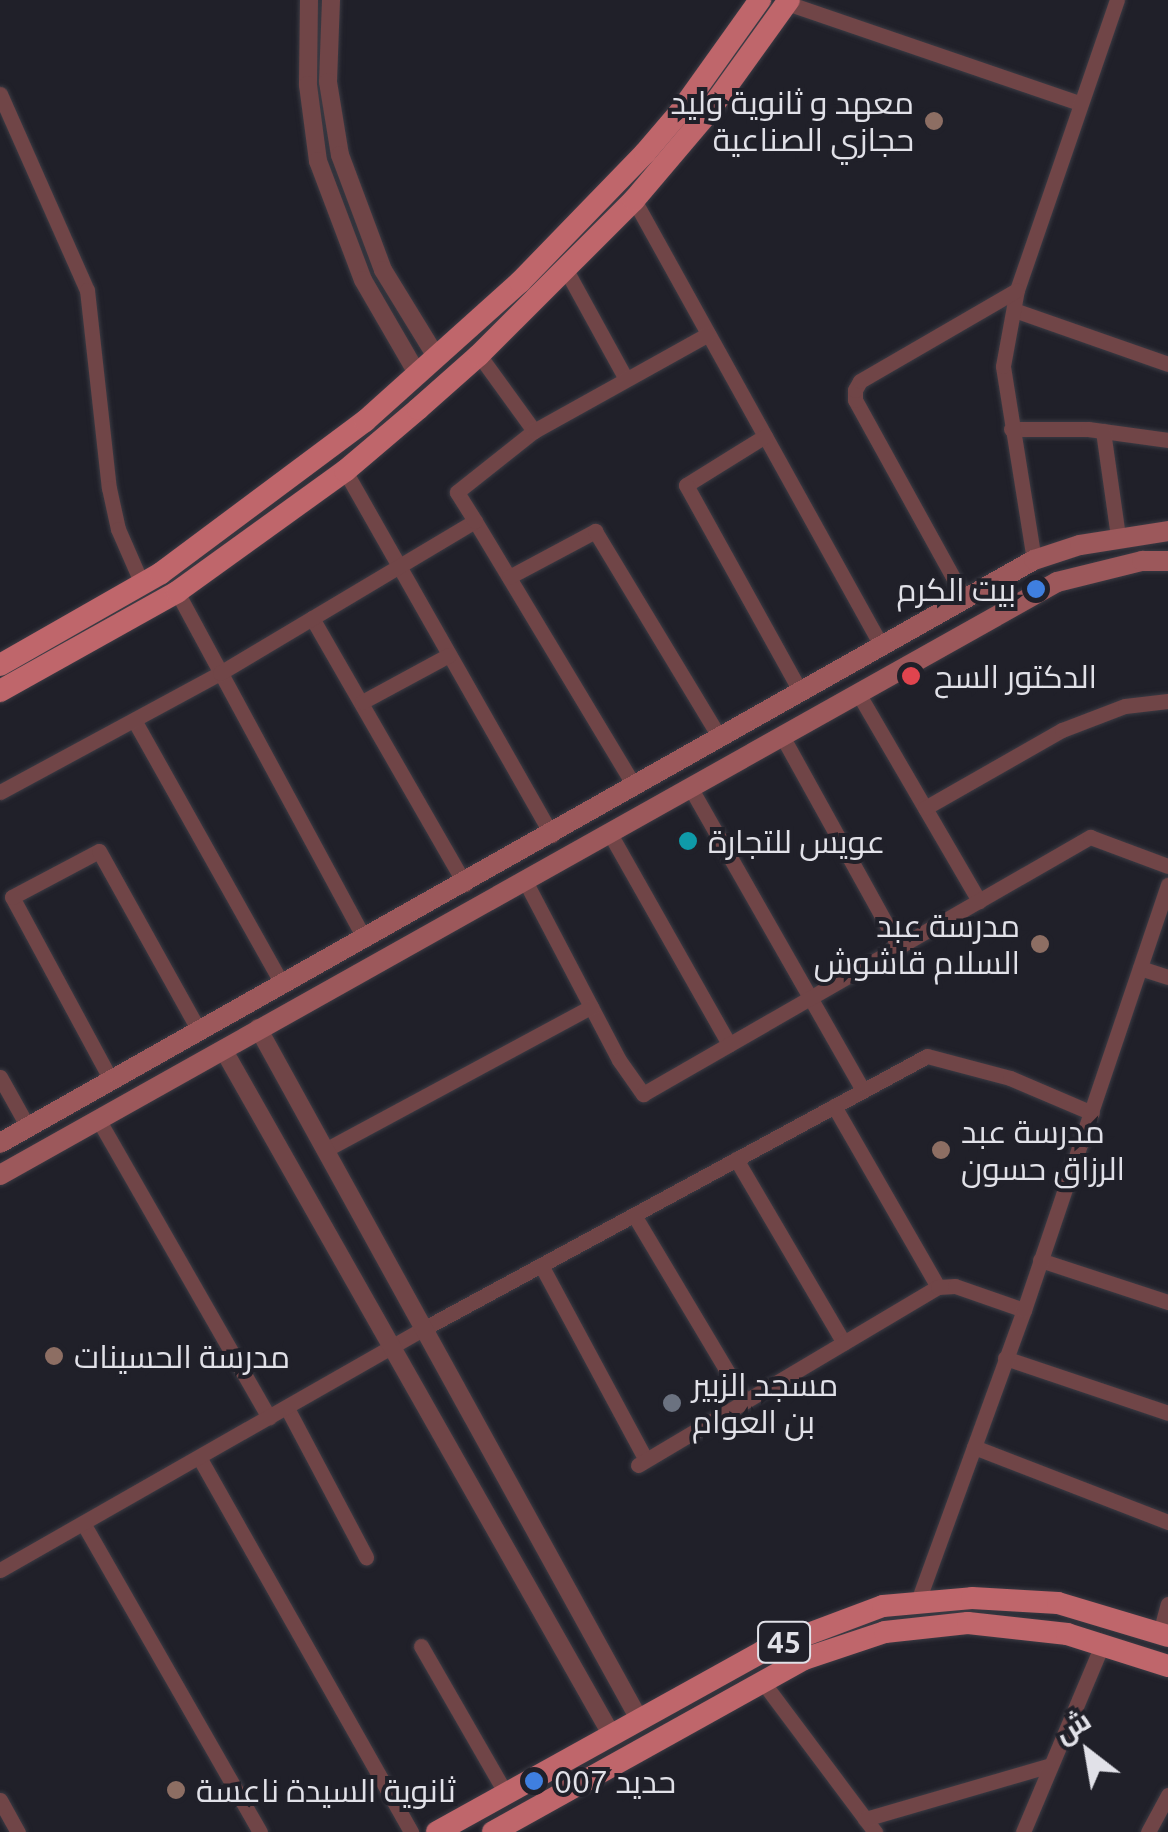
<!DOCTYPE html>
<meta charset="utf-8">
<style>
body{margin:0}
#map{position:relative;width:1168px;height:1832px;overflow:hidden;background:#202029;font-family:Ubuntu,Cairo,sans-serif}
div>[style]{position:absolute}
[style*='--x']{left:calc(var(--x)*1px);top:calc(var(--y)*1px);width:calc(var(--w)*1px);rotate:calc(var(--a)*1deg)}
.roads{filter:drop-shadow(0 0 2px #3b3b44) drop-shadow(0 0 2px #3b3b44)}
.minor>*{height:15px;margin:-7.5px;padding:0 7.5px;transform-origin:7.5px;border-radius:7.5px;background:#704547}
.tertiary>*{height:18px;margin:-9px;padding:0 9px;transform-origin:9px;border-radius:9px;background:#704547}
.secondary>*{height:20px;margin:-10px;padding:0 10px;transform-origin:10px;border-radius:10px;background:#9c585b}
.primary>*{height:22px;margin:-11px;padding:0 11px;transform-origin:11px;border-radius:11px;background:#bf666b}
.dots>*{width:28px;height:28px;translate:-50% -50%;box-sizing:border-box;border:5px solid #202029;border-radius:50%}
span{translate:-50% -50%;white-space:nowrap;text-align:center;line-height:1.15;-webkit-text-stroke:8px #202029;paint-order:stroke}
.shield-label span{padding:2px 8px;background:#202029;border:2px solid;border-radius:8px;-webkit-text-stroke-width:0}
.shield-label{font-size:30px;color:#e1e1e8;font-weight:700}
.poi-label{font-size:32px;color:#e1e1e8}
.right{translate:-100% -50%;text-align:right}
.left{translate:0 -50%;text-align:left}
.north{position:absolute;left:1038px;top:1702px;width:100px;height:100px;-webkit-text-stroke:8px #202029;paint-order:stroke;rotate:329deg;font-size:28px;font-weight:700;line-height:40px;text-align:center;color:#e1e1e8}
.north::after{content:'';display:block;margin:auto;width:35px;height:45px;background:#e1e1e8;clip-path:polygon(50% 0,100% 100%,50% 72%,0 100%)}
</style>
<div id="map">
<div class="roads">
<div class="minor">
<i style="--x:787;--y:3;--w:309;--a:18.9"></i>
<i style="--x:0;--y:94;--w:214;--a:66.1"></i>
<i style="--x:87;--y:290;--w:199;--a:83.7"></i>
<i style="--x:109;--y:488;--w:42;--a:77.6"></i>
<i style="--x:118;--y:529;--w:60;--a:66.4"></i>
<i style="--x:634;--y:200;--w:509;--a:60.97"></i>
<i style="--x:566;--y:270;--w:124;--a:61.2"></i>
<i style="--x:1014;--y:310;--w:163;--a:19.3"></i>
<i style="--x:479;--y:355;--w:94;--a:54.1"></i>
<i style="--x:1011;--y:429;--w:77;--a:0"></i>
<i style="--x:1088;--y:429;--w:81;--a:7.8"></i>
<i style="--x:1103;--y:431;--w:107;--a:81.9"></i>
<i style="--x:765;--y:436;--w:93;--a:148.2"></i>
<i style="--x:686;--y:485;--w:235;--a:61"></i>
<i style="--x:345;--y:471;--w:419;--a:60.4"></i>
<i style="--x:475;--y:521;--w:310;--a:59"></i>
<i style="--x:1034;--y:560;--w:196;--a:-99.1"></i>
<i style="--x:1003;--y:366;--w:77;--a:-79.6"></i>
<i style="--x:1017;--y:290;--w:307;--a:-71"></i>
<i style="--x:509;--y:577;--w:98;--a:-28.1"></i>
<i style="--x:595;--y:531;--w:242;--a:58.9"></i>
<i style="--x:177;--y:592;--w:395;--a:61.6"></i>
<i style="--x:965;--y:599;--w:227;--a:-118.9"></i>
<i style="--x:855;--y:400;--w:10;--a:-90"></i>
<i style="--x:855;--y:390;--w:10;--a:-61"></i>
<i style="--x:860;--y:381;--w:181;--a:-30.1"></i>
<i style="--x:312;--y:618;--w:307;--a:60.1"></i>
<i style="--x:858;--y:693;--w:241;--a:59.8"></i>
<i style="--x:362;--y:702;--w:99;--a:-28.4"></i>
<i style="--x:134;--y:720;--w:304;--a:60.7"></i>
<i style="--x:782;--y:736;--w:241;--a:61"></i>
<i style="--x:690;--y:787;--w:349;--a:60.3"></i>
<i style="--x:0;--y:792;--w:250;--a:-28.4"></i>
<i style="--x:220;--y:673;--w:297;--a:-30.8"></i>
<i style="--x:475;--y:521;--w:34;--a:-122"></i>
<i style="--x:457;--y:492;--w:98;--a:-38.4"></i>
<i style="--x:534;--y:431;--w:199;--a:-29.1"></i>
<i style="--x:925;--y:808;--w:158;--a:-29.7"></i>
<i style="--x:1062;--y:730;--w:67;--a:-20.9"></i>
<i style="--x:1125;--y:706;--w:43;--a:-6.6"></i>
<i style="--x:609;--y:832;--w:244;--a:60.5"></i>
<i style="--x:524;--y:879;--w:204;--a:62.3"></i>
<i style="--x:619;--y:1060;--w:42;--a:54.8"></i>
<i style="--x:643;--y:1094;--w:516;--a:-29.9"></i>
<i style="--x:1090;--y:837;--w:83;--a:20.4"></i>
<i style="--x:1140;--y:968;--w:29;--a:18"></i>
<i style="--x:0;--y:1077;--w:57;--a:60.8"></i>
<i style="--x:111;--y:1080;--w:208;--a:-118.4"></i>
<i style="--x:12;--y:897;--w:98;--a:-27.9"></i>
<i style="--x:99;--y:851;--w:206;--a:60.9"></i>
<i style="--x:834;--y:1106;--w:209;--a:60.1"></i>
<i style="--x:98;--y:1119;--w:344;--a:60.2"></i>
<i style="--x:325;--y:1150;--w:302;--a:-28.3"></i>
<i style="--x:736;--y:1159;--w:213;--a:59.6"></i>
<i style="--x:634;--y:1215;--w:217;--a:59.2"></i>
<i style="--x:1040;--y:1260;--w:135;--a:18.2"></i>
<i style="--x:541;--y:1265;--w:221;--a:61.7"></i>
<i style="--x:1005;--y:1358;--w:172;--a:18.6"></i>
<i style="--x:287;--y:1408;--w:169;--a:62.1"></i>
<i style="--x:974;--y:1447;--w:208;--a:21.1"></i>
<i style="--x:199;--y:1457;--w:431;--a:60.5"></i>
<i style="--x:638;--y:1465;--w:349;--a:-30.7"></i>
<i style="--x:938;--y:1287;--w:17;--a:-3"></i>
<i style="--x:955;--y:1286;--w:73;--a:19.2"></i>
<i style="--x:83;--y:1523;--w:356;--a:60.2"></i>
<i style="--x:0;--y:1570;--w:487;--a:-29.7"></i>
<i style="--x:423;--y:1329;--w:573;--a:-28.44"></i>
<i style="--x:927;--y:1056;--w:86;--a:14.8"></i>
<i style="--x:1010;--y:1078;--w:89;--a:23.1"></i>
<i style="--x:918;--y:1601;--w:310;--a:-70"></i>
<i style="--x:1024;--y:1310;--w:449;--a:-71.3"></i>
<i style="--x:1160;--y:1633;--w:30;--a:-75"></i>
<i style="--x:421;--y:1646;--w:171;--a:60.1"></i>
<i style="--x:762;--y:1681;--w:189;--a:53.2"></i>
<i style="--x:0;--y:1800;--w:37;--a:61"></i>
<i style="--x:865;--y:1819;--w:191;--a:-16.2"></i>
<i style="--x:1023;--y:1832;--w:205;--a:-67.1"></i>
<i style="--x:1148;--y:1832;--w:42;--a:-61.6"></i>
</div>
<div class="tertiary">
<i style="--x:309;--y:0;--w:85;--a:90.7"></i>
<i style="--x:308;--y:85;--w:77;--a:82.5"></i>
<i style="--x:318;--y:161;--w:127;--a:69.3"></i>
<i style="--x:363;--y:280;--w:110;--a:59.9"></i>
<i style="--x:331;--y:0;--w:82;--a:92.1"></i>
<i style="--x:328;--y:82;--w:74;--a:80.7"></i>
<i style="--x:340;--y:155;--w:123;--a:69.5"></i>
<i style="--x:383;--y:270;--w:103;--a:58.5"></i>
<i style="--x:258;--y:1028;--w:789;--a:61.13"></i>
<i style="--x:223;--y:1049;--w:787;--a:60.47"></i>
</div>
<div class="secondary">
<i style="--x:0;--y:1143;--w:1187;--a:-29.42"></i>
<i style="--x:1034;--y:560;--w:48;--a:-18.1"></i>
<i style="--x:1080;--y:545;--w:89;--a:-9"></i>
<i style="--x:0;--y:1175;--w:1212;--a:-29.29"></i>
<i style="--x:1057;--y:582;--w:88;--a:-13.9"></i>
<i style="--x:1142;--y:561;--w:26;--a:0"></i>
</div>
<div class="primary">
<i style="--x:0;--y:665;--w:185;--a:-29.7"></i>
<i style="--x:161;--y:573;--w:254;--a:-36.7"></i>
<i style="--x:365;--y:421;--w:208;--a:-41.9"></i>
<i style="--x:520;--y:282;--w:180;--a:-45.9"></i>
<i style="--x:645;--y:153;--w:54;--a:-49.5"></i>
<i style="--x:680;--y:112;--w:138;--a:-54.5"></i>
<i style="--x:0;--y:691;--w:203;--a:-29.2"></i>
<i style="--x:177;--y:592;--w:207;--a:-35.8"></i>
<i style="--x:345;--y:471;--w:96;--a:-40.3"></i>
<i style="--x:418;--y:409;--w:81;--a:-41.5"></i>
<i style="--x:479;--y:355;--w:219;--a:-45"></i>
<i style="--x:634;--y:200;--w:113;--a:-49.7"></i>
<i style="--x:707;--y:114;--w:140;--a:-54.3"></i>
<i style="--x:437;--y:1832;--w:373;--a:-29"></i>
<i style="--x:763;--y:1651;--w:128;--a:-20.6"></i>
<i style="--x:883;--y:1606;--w:89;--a:-5.1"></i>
<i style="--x:972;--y:1598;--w:86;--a:3.3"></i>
<i style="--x:1058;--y:1603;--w:115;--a:16.7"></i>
<i style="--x:493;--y:1832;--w:356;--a:-29.1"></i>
<i style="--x:804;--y:1659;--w:85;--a:-18.4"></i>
<i style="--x:885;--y:1632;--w:83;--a:-6.2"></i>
<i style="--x:968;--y:1623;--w:100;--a:6.3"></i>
<i style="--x:1067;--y:1634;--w:106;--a:17.6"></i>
</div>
</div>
<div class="dots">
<i style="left:934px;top:121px;background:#8d6e63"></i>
<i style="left:1036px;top:589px;background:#3f7fe0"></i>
<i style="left:911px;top:676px;background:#e0444e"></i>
<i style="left:688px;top:841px;background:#0f9aa8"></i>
<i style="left:1040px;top:944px;background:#8d6e63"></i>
<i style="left:941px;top:1150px;background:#8d6e63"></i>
<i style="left:54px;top:1356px;background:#8d6e63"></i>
<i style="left:672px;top:1403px;background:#6b7280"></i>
<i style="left:534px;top:1781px;background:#3f7fe0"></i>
<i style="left:176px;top:1790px;background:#8d6e63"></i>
</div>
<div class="shield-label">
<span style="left:784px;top:1642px">45</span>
</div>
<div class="poi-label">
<span class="right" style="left:914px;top:121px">معهد و ثانوية وليد<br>حجازي الصناعية</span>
<span class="right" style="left:1016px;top:589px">بيت الكرم</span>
<span class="left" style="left:934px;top:676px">الدكتور السح</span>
<span class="left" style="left:708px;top:841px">عويس للتجارة</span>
<span class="right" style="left:1020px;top:944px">مدرسة عبد<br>السلام قاشوش</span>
<span class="left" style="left:961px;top:1150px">مدرسة عبد<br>الرزاق حسون</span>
<span class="left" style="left:74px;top:1356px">مدرسة الحسينات</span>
<span class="left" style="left:692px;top:1403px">مسجد الزبير<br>بن العوام</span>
<span class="left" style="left:554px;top:1781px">حديد 007</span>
<span class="left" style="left:196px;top:1790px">ثانوية السيدة ناعسة</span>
</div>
<div class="north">ش</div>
</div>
